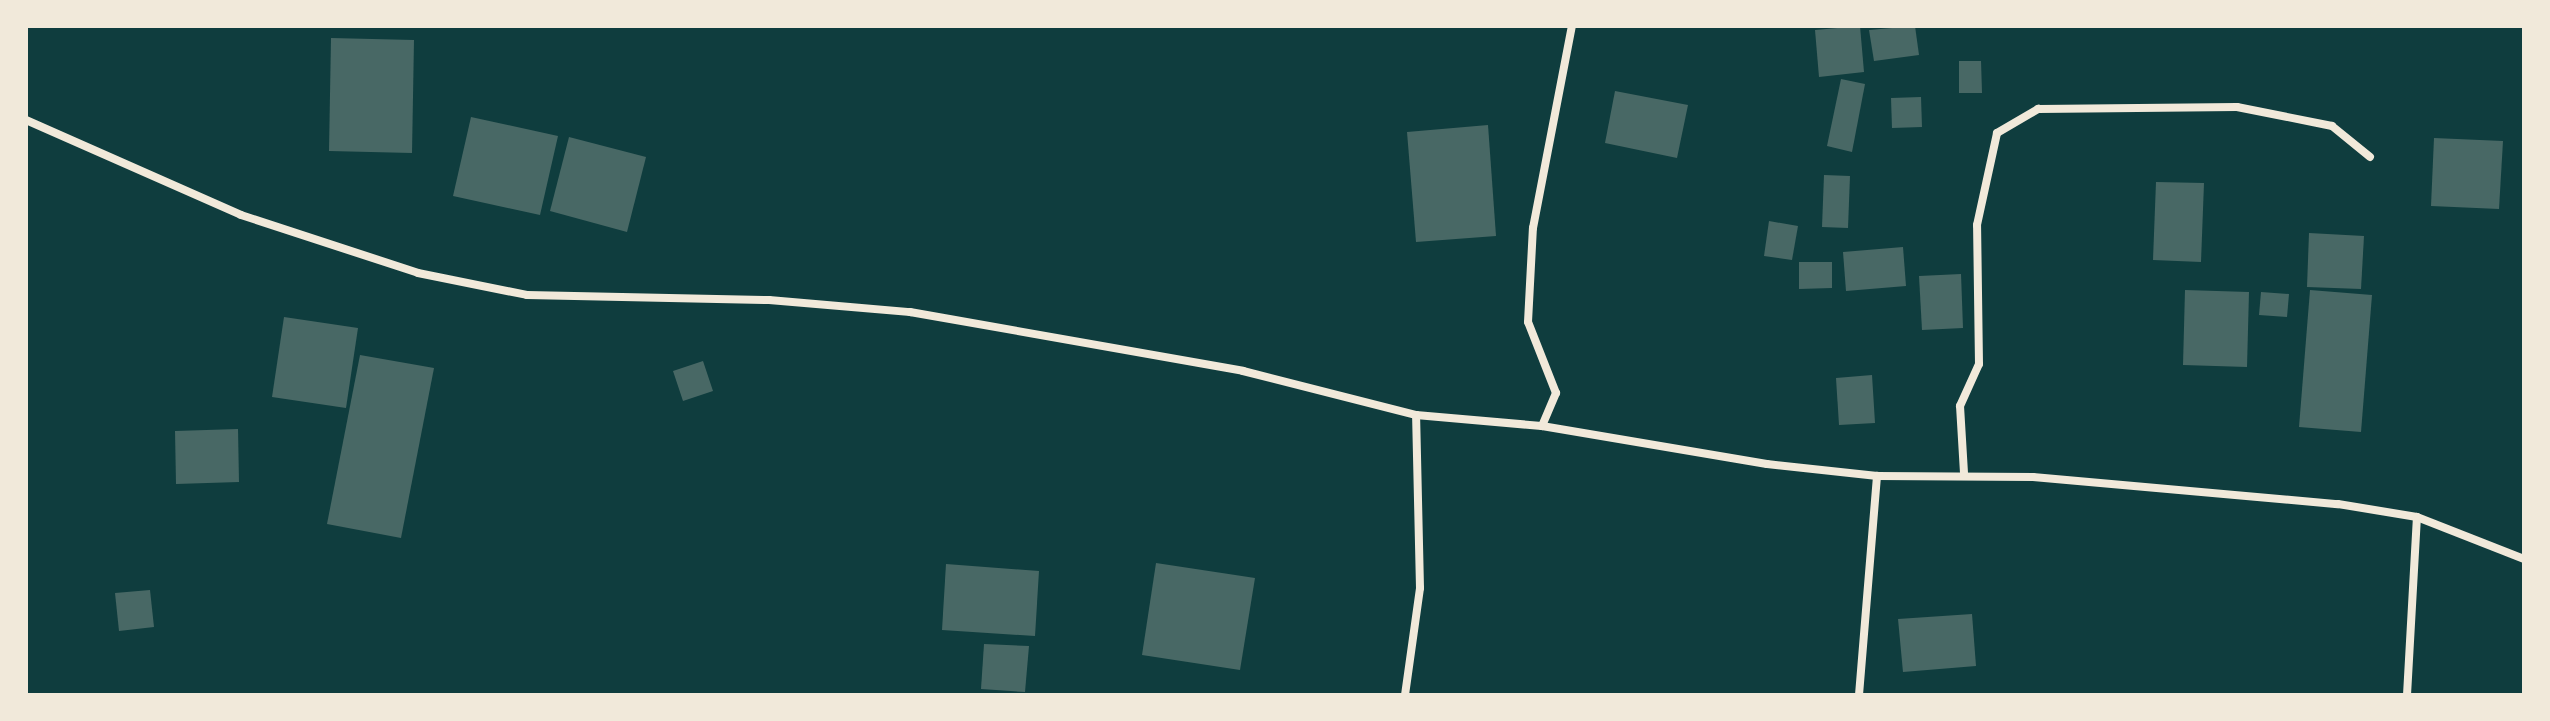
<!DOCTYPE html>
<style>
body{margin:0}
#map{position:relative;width:2550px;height:721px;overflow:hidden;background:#0f3d3e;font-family:"Alegreya Sans",sans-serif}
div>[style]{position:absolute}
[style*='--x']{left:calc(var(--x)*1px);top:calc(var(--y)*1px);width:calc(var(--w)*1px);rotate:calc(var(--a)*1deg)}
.building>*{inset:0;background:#486865}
.minor>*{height:8px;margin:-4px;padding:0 4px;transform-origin:4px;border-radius:4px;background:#f1e9da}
span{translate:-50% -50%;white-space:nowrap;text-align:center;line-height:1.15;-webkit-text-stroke:8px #f1e9da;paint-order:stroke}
.frame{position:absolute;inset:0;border:28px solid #f1e9da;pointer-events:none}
</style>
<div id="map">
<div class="building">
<i style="clip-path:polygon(1860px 26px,1864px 72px,1819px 77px,1815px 30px)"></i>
<i style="clip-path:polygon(1915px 26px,1919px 55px,1874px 61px,1869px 30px)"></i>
<i style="clip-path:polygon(331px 38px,414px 40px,412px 153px,329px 151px)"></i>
<i style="clip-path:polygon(1959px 61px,1981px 61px,1982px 93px,1959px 93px)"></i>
<i style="clip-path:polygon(1841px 79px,1865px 84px,1852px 152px,1827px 146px)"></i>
<i style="clip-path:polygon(1615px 91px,1688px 105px,1677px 158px,1605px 143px)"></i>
<i style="clip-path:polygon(1921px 97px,1922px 127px,1892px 128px,1891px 98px)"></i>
<i style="clip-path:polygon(471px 117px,558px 136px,540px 215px,453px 196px)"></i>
<i style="clip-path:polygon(1488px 125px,1496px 236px,1416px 242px,1407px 132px)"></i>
<i style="clip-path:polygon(569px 137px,646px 157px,627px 232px,550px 211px)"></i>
<i style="clip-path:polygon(2434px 138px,2503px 141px,2499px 209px,2431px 206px)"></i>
<i style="clip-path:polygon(1824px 175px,1850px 176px,1848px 228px,1822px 227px)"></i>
<i style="clip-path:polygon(2156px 182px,2204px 183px,2201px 262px,2153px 260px)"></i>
<i style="clip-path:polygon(1769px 221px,1798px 226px,1792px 260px,1764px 256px)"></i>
<i style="clip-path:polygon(2309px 233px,2364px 236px,2361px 289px,2307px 287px)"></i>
<i style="clip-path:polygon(1903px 247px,1906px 286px,1846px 291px,1843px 252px)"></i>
<i style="clip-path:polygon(1799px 262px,1832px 262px,1832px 288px,1799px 289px)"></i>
<i style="clip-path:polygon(1961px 274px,1963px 328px,1922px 330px,1919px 276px)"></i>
<i style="clip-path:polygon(2185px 290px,2249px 292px,2247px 367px,2183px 365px)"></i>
<i style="clip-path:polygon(2310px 290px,2372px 295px,2361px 432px,2299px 427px)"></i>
<i style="clip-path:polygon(2261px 292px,2289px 294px,2287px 317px,2259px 315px)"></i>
<i style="clip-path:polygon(284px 317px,358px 328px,346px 408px,272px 397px)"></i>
<i style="clip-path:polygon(360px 355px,434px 368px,401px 538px,327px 524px)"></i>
<i style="clip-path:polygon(703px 361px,713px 391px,683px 401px,673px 371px)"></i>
<i style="clip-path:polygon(1872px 375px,1875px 423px,1839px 425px,1836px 378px)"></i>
<i style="clip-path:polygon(238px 429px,239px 482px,176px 484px,175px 431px)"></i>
<i style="clip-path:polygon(1156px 563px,1255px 578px,1240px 670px,1142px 655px)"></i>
<i style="clip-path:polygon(946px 564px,1039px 571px,1035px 636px,942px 630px)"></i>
<i style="clip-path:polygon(150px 590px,154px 627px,119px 631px,115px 593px)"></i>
<i style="clip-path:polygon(1972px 614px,1976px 666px,1903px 672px,1898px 619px)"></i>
<i style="clip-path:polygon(984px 644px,1029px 646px,1025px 692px,981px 689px)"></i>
</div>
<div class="minor">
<i style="--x:26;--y:120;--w:235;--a:23.8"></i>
<i style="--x:241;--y:215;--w:186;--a:18.1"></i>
<i style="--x:418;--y:273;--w:111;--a:11.4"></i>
<i style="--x:527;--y:295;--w:242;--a:1.2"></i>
<i style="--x:769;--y:300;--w:142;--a:4.9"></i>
<i style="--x:910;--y:312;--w:338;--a:10"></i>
<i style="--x:1243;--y:371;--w:179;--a:14.3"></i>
<i style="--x:1416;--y:415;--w:126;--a:5"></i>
<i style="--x:1542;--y:426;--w:228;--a:9.6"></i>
<i style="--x:1767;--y:464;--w:111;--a:6.2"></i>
<i style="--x:1877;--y:476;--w:156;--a:0.4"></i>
<i style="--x:2033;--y:477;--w:306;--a:5.1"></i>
<i style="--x:2338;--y:504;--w:80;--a:9.3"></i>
<i style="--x:2417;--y:517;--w:115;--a:21.4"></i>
<i style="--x:1542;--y:426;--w:36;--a:-67"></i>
<i style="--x:1556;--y:393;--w:76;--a:-111.5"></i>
<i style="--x:1528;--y:322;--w:94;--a:-87"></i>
<i style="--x:1533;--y:228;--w:206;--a:-79.1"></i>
<i style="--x:1964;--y:473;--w:67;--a:-93.4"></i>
<i style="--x:1960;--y:406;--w:46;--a:-65.7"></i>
<i style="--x:1979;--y:364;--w:139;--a:-90.8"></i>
<i style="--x:1977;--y:225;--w:94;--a:-77.7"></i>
<i style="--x:1997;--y:133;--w:48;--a:-30.3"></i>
<i style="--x:2038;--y:109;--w:199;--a:-0.6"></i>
<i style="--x:2237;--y:107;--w:97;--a:11.3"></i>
<i style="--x:2332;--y:126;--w:49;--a:39.2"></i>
<i style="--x:1405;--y:695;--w:108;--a:-82"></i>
<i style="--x:1420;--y:588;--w:173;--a:-91.3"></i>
<i style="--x:1859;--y:695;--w:220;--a:-85.3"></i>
<i style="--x:2407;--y:695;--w:178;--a:-86.8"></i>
</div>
<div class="frame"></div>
</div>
